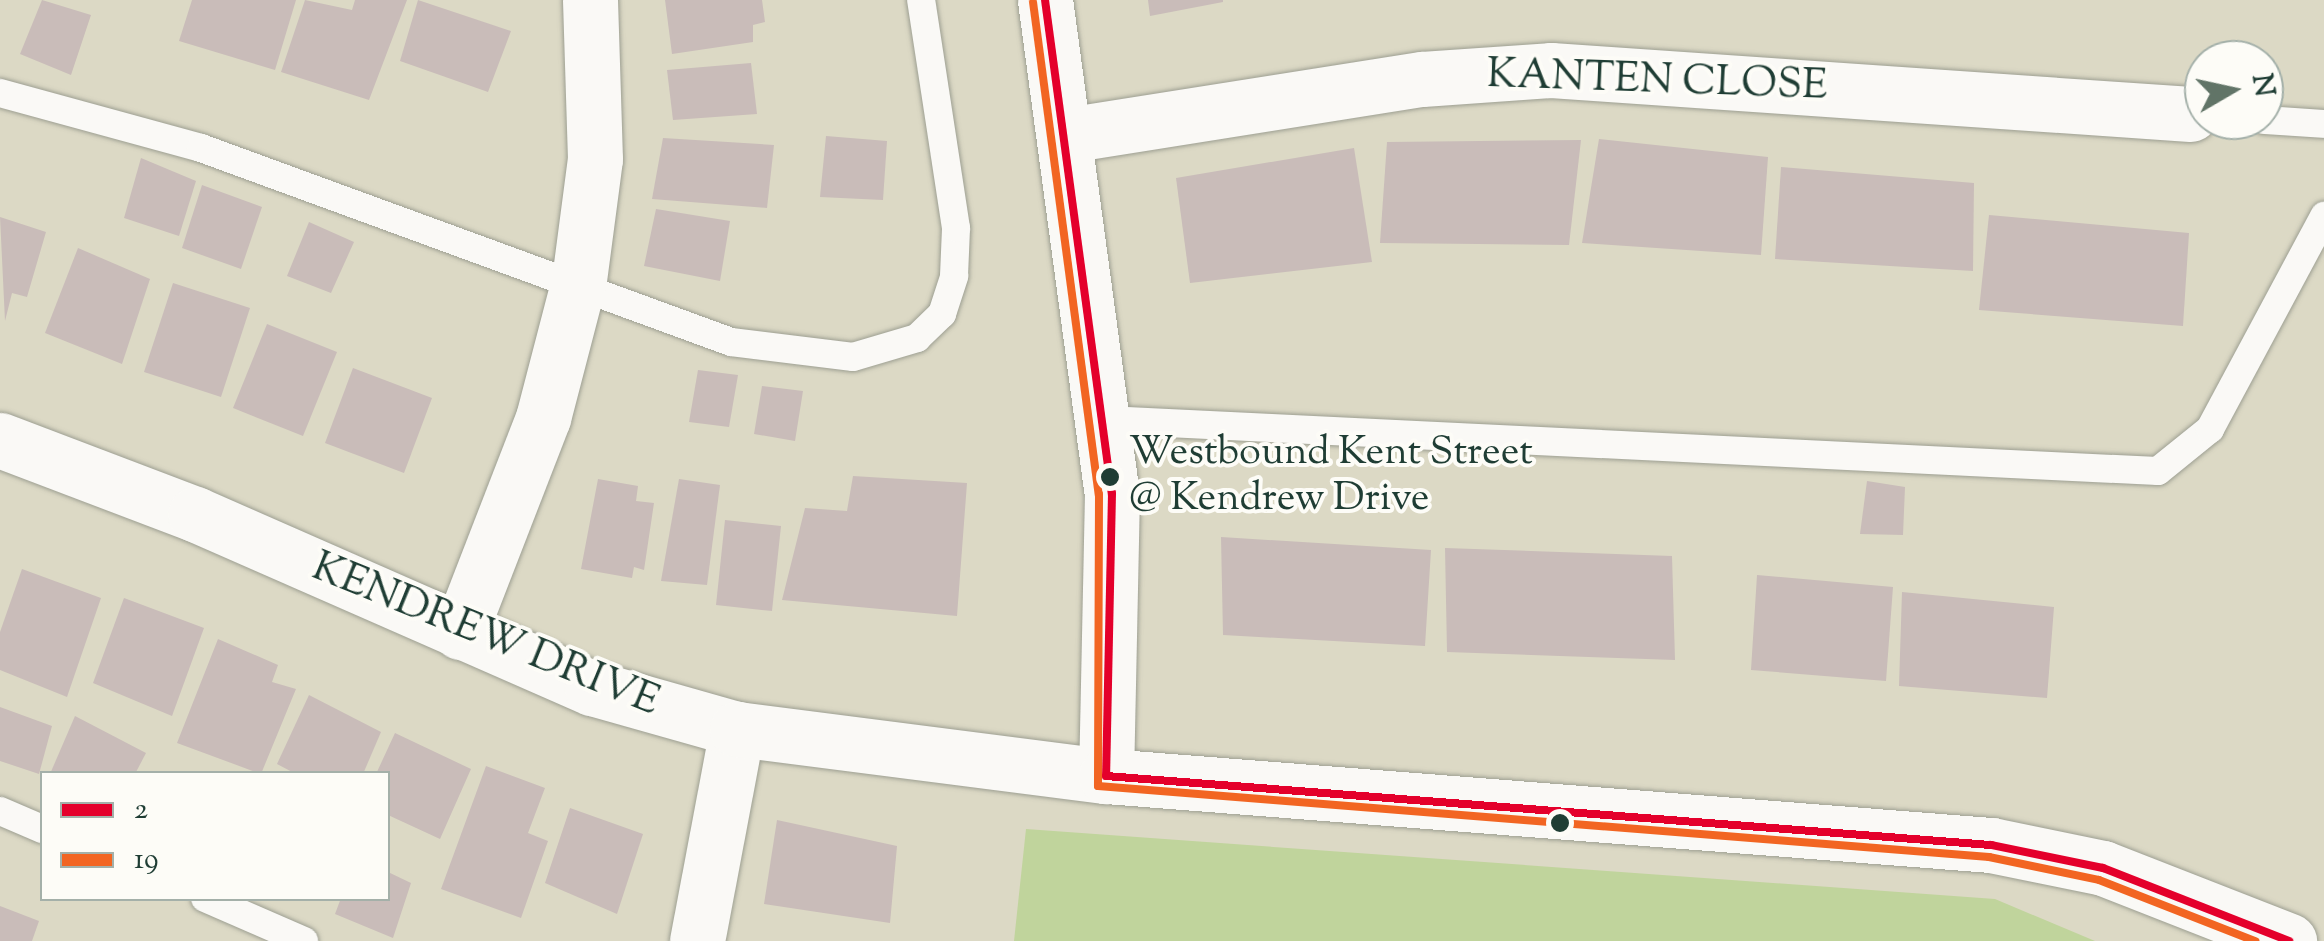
<!DOCTYPE html>
<style>
body{margin:0}
#map{position:relative;width:2324px;height:941px;overflow:hidden;background:#dcd9c5;font-family:"Sorts Mill Goudy",serif}
div>[style]{position:absolute}
[style*='--x']{left:calc(var(--x)*1px);top:calc(var(--y)*1px);width:calc(var(--w)*1px);rotate:calc(var(--a)*1deg)}
.green>*{inset:0;background:#c0d49c}
.building>*{inset:0;background:#c9bcb9}
.roads{filter:drop-shadow(0 0 2px #9d9f92) drop-shadow(0 0 2px #9d9f92)}
.service>*{height:28px;margin:-14px;padding:0 14px;transform-origin:14px;border-radius:14px;background:#faf9f6}
.minor>*{height:55px;margin:-27.5px;padding:0 27.5px;transform-origin:27.5px;border-radius:27.5px;background:#faf9f6}
.tertiary>*{height:55px;margin:-27.5px;padding:0 27.5px;transform-origin:27.5px;border-radius:27.5px;background:#faf9f6}
.bus-1>*{height:8px;margin:-4px;padding:0 4px;transform-origin:4px;border-radius:4px;background:#e4002b}
.bus-2>*{height:8px;margin:-4px;padding:0 4px;transform-origin:4px;border-radius:4px;background:#f26522}
.dots>*{width:28px;height:28px;translate:-50% -50%;box-sizing:border-box;border:5px solid #fdfcf7;border-radius:50%}
span{translate:-50% -50%;white-space:nowrap;text-align:center;line-height:1.15;-webkit-text-stroke:8px #fdfcf7;paint-order:stroke}
.bus-label{font-size:40px;color:#1f3d34}
.left{translate:0 -50%;text-align:left}
.street-label{font-size:42px;color:#1f3d34}
.legend{position:absolute;left:40px;top:771px;width:350px;height:130px;box-sizing:border-box;background:#fdfcf7;border:2px solid #a4b0a9;margin:0;padding:12px 18px;list-style:none;font-size:30px;color:#1f3d34}
.legend li{display:flex;align-items:center;gap:20px;height:50px}
.legend b{width:50px;border:2px solid #a4b0a9}
.north{position:absolute;left:2184px;top:40px;width:100px;height:100px;box-sizing:border-box;background:#fdfcf7;border:2px solid #a4b0a9;border-radius:50%;rotate:81deg;font-size:28px;font-weight:700;line-height:40px;text-align:center;color:#1f3d34}
.north::after{content:'';display:block;margin:auto;width:35px;height:45px;background:#617467;clip-path:polygon(50% 0,100% 100%,50% 72%,0 100%)}
</style>
<div id="map">
<div class="green">
<i style="clip-path:polygon(1026px 829px,1995px 899px,2095px 941px,1014px 941px)"></i>
</div>
<div class="building">
<i style="clip-path:polygon(42px 0,91px 15px,71px 75px,20px 54px)"></i>
<i style="clip-path:polygon(192px 0,296px 0,275px 70px,179px 41px)"></i>
<i style="clip-path:polygon(305px 0,352px 10px,355px 0,407px 0,369px 100px,281px 72px)"></i>
<i style="clip-path:polygon(418px 0,511px 31px,488px 92px,400px 61px)"></i>
<i style="clip-path:polygon(665px 0,762px 0,765px 22px,753px 25px,753px 42px,672px 54px)"></i>
<i style="clip-path:polygon(1148px 0,1223px 0,1223px 2px,1150px 16px)"></i>
<i style="clip-path:polygon(751px 63px,757px 114px,673px 120px,667px 70px)"></i>
<i style="clip-path:polygon(826px 136px,887px 141px,883px 200px,820px 197px)"></i>
<i style="clip-path:polygon(663px 138px,774px 145px,767px 208px,652px 199px)"></i>
<i style="clip-path:polygon(1599px 139px,1768px 157px,1761px 255px,1582px 243px)"></i>
<i style="clip-path:polygon(1581px 140px,1569px 245px,1380px 243px,1387px 142px)"></i>
<i style="clip-path:polygon(1354px 148px,1372px 262px,1190px 283px,1176px 178px)"></i>
<i style="clip-path:polygon(141px 158px,196px 181px,179px 236px,124px 218px)"></i>
<i style="clip-path:polygon(1781px 167px,1974px 183px,1973px 271px,1775px 259px)"></i>
<i style="clip-path:polygon(202px 185px,262px 207px,241px 269px,182px 248px)"></i>
<i style="clip-path:polygon(656px 209px,730px 221px,720px 281px,644px 266px)"></i>
<i style="clip-path:polygon(1989px 215px,2189px 233px,2183px 326px,1979px 310px)"></i>
<i style="clip-path:polygon(0 217px,46px 232px,27px 297px,12px 293px,5px 321px)"></i>
<i style="clip-path:polygon(309px 222px,354px 242px,331px 293px,287px 276px)"></i>
<i style="clip-path:polygon(78px 248px,150px 279px,122px 364px,45px 333px)"></i>
<i style="clip-path:polygon(173px 283px,250px 308px,221px 397px,144px 372px)"></i>
<i style="clip-path:polygon(267px 324px,337px 352px,303px 436px,233px 408px)"></i>
<i style="clip-path:polygon(353px 368px,432px 398px,404px 473px,325px 443px)"></i>
<i style="clip-path:polygon(698px 370px,738px 375px,729px 427px,689px 422px)"></i>
<i style="clip-path:polygon(762px 386px,803px 391px,795px 441px,754px 434px)"></i>
<i style="clip-path:polygon(853px 476px,967px 483px,957px 616px,782px 600px,805px 508px,847px 511px)"></i>
<i style="clip-path:polygon(598px 479px,638px 486px,636px 501px,654px 503px,644px 570px,634px 567px,632px 578px,581px 569px)"></i>
<i style="clip-path:polygon(679px 479px,720px 485px,707px 585px,661px 581px)"></i>
<i style="clip-path:polygon(1867px 481px,1905px 487px,1903px 535px,1860px 534px)"></i>
<i style="clip-path:polygon(725px 520px,781px 526px,772px 611px,716px 605px)"></i>
<i style="clip-path:polygon(1221px 537px,1431px 550px,1425px 646px,1223px 635px)"></i>
<i style="clip-path:polygon(1445px 548px,1672px 556px,1675px 660px,1447px 652px)"></i>
<i style="clip-path:polygon(22px 569px,101px 598px,67px 697px,0 670px,0 632px)"></i>
<i style="clip-path:polygon(1757px 575px,1893px 587px,1886px 681px,1751px 670px)"></i>
<i style="clip-path:polygon(1902px 592px,2054px 607px,2047px 698px,1899px 686px)"></i>
<i style="clip-path:polygon(124px 598px,204px 628px,172px 716px,93px 683px)"></i>
<i style="clip-path:polygon(218px 639px,278px 665px,272px 682px,296px 689px,261px 774px,177px 743px)"></i>
<i style="clip-path:polygon(309px 695px,381px 732px,363px 774px,296px 774px,277px 764px)"></i>
<i style="clip-path:polygon(0 707px,52px 726px,39px 774px,0 761px)"></i>
<i style="clip-path:polygon(75px 716px,146px 753px,135px 774px,50px 774px)"></i>
<i style="clip-path:polygon(395px 733px,471px 769px,440px 839px,388px 815px,388px 774px,376px 774px)"></i>
<i style="clip-path:polygon(486px 766px,545px 788px,528px 833px,548px 841px,521px 918px,441px 889px)"></i>
<i style="clip-path:polygon(570px 808px,643px 834px,617px 914px,545px 883px)"></i>
<i style="clip-path:polygon(777px 820px,897px 846px,890px 923px,764px 904px)"></i>
<i style="clip-path:polygon(388px 872px,411px 883px,393px 938px,335px 914px,341px 898px,388px 898px)"></i>
<i style="clip-path:polygon(0 906px,39px 921px,32px 941px,0 941px)"></i>
</div>
<div class="roads">
<div class="service">
<i style="--x:0;--y:93;--w:208;--a:15.3"></i>
<i style="--x:201;--y:148;--w:564;--a:20.1"></i>
<i style="--x:731;--y:342;--w:123;--a:7"></i>
<i style="--x:853;--y:357;--w:67;--a:-16.5"></i>
<i style="--x:917;--y:338;--w:35;--a:-44"></i>
<i style="--x:942;--y:314;--w:40;--a:-72"></i>
<i style="--x:954;--y:276;--w:48;--a:-87.6"></i>
<i style="--x:956;--y:228;--w:231;--a:-98.7"></i>
<i style="--x:2264;--y:120;--w:60;--a:3.8"></i>
<i style="--x:1106;--y:420;--w:1053;--a:2.78"></i>
<i style="--x:2158;--y:471;--w:67;--a:-38.9"></i>
<i style="--x:2210;--y:429;--w:242;--a:-61.8"></i>
<i style="--x:0;--y:811;--w:46;--a:23.2"></i>
<i style="--x:205;--y:898;--w:108;--a:23.5"></i>
</div>
<div class="minor">
<i style="--x:1067;--y:135;--w:359;--a:-9"></i>
<i style="--x:1422;--y:79;--w:129;--a:-4"></i>
<i style="--x:1551;--y:70;--w:641;--a:3.94"></i>
<i style="--x:460;--y:632;--w:230;--a:-68.8"></i>
<i style="--x:543;--y:418;--w:143;--a:-75.4"></i>
<i style="--x:579;--y:280;--w:122;--a:-82.5"></i>
<i style="--x:595;--y:159;--w:159;--a:-91.8"></i>
<i style="--x:697;--y:941;--w:216;--a:-79.3"></i>
</div>
<div class="tertiary">
<i style="--x:1045;--y:0;--w:498;--a:82.3"></i>
<i style="--x:1112;--y:493;--w:283;--a:91.2"></i>
<i style="--x:0;--y:440;--w:209;--a:20.8"></i>
<i style="--x:195;--y:514;--w:433;--a:23.7"></i>
<i style="--x:592;--y:688;--w:151;--a:15.8"></i>
<i style="--x:737;--y:729;--w:372;--a:7.3"></i>
<i style="--x:1106;--y:776;--w:888;--a:4.46"></i>
<i style="--x:1991;--y:845;--w:114;--a:11.6"></i>
<i style="--x:2103;--y:868;--w:200;--a:21.4"></i>
</div>
</div>
<div class="bus-1">
<i style="--x:1045;--y:0;--w:498;--a:82.3"></i>
<i style="--x:1112;--y:493;--w:283;--a:91.2"></i>
<i style="--x:1106;--y:776;--w:888;--a:4.46"></i>
<i style="--x:1991;--y:845;--w:114;--a:11.6"></i>
<i style="--x:2103;--y:868;--w:200;--a:21.4"></i>
</div>
<div class="bus-2">
<i style="--x:1033;--y:2;--w:496;--a:82.4"></i>
<i style="--x:1099;--y:494;--w:292;--a:90.2"></i>
<i style="--x:1098;--y:786;--w:894;--a:4.56"></i>
<i style="--x:1989;--y:857;--w:112;--a:11.8"></i>
<i style="--x:2099;--y:880;--w:168;--a:21.4"></i>
</div>
<div class="dots">
<i style="left:1110px;top:477px;background:#1f3d34"></i>
<i style="left:1560px;top:823px;background:#1f3d34"></i>
</div>
<div class="bus-label">
<span class="left" style="left:1129px;top:477px">Westbound Kent Street<br>@ Kendrew Drive</span>
</div>
<div class="street-label">
<span style="left:1657px;top:82px;rotate:2deg">KANTEN CLOSE</span>
<span style="left:485px;top:636px;rotate:22deg">KENDREW DRIVE</span>
</div>
<ul class="legend">
<li><b style="height:12px;background:#e4002b"></b>2</li>
<li><b style="height:12px;background:#f26522"></b>19</li>
</ul>
<div class="north">N</div>
</div>
